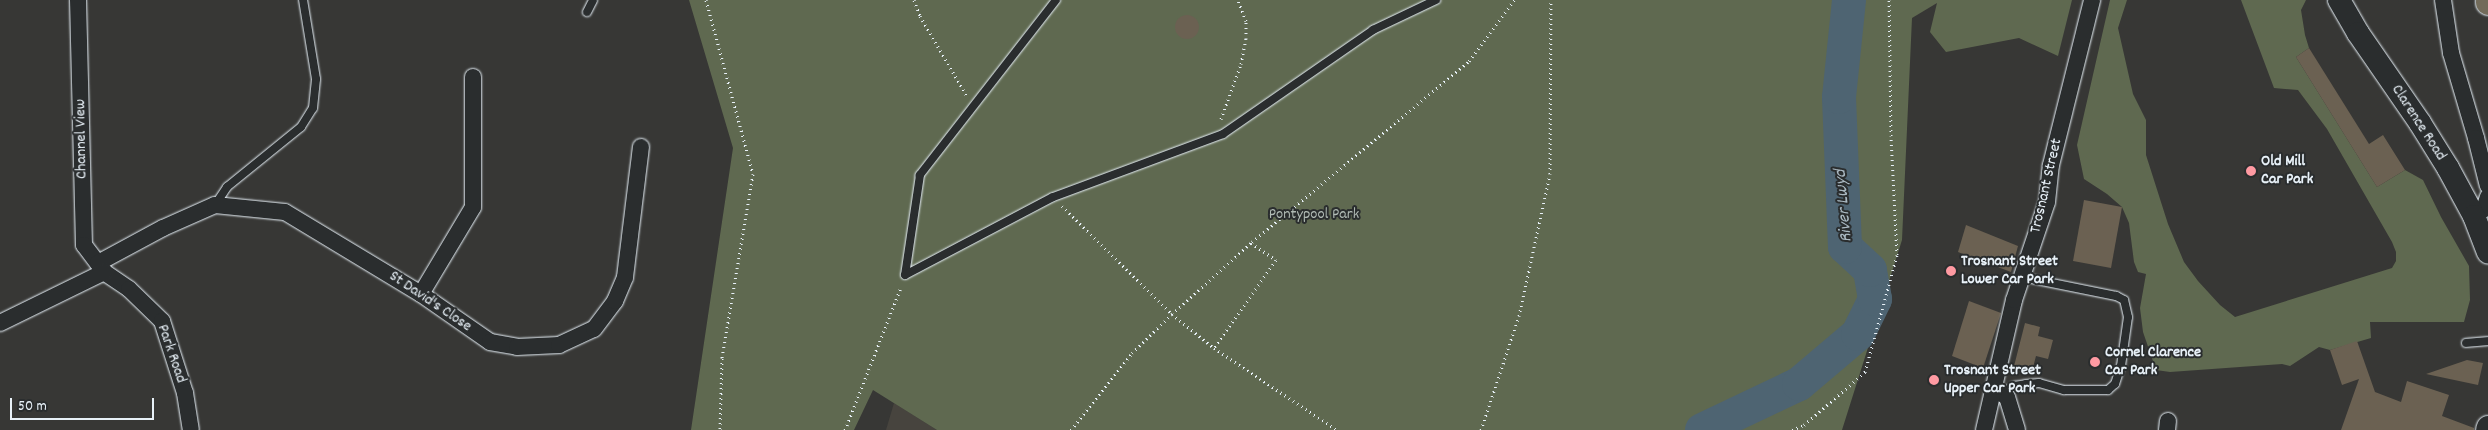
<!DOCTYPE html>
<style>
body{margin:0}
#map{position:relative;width:2488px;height:430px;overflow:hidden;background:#373735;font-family:Dekko,sans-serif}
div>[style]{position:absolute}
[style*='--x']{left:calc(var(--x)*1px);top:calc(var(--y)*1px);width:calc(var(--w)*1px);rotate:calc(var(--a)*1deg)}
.built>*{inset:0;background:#47443e}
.green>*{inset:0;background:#5f6950}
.river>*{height:34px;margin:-17px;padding:0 17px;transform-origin:17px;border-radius:17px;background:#4e6472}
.building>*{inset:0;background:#6b6152}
.round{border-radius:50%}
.path>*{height:3px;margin-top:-1.5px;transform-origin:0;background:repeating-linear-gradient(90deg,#e8f1f8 0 1px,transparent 0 5px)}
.roads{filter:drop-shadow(0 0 1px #e8f1f8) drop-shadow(0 0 1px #e8f1f8)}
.lane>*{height:8px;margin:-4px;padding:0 4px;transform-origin:4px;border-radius:4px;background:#2a2d2e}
.street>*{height:16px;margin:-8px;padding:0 8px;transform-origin:8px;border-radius:8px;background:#2a2d2e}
.secondary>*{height:22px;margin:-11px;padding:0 11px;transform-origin:11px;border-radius:11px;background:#2a2d2e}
.primary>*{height:25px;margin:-12.5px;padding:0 12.5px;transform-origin:12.5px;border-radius:12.5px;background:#726b5a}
.dots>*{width:14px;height:14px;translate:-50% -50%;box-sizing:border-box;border:2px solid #2a2d2e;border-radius:50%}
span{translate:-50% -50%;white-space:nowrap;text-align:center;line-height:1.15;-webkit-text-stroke:4px #2a2d2e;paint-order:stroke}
.street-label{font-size:16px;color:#e8f1f8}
.poi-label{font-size:16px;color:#e8f1f8;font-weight:700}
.left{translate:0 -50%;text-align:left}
.park-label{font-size:16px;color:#b1bbb5}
.water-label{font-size:18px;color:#aab9c2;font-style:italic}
.scale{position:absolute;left:10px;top:398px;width:144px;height:22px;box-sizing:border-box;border:2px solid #e8f1f8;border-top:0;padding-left:6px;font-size:15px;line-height:18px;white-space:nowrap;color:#e8f1f8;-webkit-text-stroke:4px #2a2d2e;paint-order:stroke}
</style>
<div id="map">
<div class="built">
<i style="clip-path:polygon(894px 403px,937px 430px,886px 430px)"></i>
</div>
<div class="green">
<i style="clip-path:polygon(689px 0,2072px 0,2058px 56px,2019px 38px,1946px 52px,1930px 32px,1937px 3px,1912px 18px,1902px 240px,1842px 430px,937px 430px,873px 390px,854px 430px,691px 430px,733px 148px)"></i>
<i style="clip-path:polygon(2110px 0,2127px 0,2118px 28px,2133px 94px,2146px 120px,2146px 155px,2168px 224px,2184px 262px,2198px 281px,2220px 305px,2235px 317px,2392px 268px,2396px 261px,2396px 252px,2392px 242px,2327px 129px,2298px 90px,2274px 88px,2241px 0,2306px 0,2301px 10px,2305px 35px,2309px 48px,2296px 57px,2377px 187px,2405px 170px,2423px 180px,2441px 217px,2469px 266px,2470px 300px,2464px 322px,2370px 322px,2371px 338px,2330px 350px,2319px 347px,2290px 366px,2282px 364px,2170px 372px,2156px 370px,2143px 332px,2140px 308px,2146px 274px,2138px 272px,2134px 262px,2129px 223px,2122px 207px,2107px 194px,2084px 179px,2077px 145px)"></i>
</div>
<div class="river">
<i style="--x:1702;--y:430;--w:107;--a:-25.4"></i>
<i style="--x:1799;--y:384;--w:77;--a:-40.3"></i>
<i style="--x:1858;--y:334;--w:39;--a:-64"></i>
<i style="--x:1875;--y:299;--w:29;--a:-100"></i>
<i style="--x:1870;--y:270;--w:34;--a:-137"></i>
<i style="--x:1845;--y:247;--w:150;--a:-92.3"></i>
<i style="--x:1839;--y:97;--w:98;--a:-84.1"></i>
</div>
<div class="building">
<i class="round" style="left:1175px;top:15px;width:24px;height:24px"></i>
<i style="clip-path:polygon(2309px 48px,2369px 144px,2383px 135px,2405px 170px,2377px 187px,2296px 57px)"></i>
<i style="clip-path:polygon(2084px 200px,2122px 207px,2111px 268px,2073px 261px)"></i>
<i style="clip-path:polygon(1966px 225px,2018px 246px,2011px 272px,1958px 252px)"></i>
<i style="clip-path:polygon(1969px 301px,2001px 313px,1983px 368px,1952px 356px)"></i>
<i style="clip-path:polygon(2025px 323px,2040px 327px,2038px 336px,2053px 340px,2048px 359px,2036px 356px,2031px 375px,2013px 370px)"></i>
<i style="clip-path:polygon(2357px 341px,2375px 392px,2401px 402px,2407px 381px,2449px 395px,2442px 416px,2474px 428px,2474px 430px,2341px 430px,2359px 379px,2342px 385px,2330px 350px)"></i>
<i style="clip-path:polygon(2467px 360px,2483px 363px,2478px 385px,2426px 374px)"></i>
</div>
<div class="path">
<i style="--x:706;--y:0;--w:180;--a:74.9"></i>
<i style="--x:753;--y:174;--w:187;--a:99.6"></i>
<i style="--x:722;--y:358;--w:72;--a:91.6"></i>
<i style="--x:914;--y:0;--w:17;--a:69"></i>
<i style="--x:920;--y:16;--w:93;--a:59.6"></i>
<i style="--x:1221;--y:119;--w:59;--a:-70"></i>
<i style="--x:1241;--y:64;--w:26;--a:-79"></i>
<i style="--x:1246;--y:38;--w:17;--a:-90"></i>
<i style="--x:1246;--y:21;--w:22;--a:-111"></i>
<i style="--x:1062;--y:206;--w:154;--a:44.5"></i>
<i style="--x:1172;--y:314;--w:54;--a:39"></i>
<i style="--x:1251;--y:243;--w:30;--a:34"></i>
<i style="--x:1276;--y:260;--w:108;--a:125.2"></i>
<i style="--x:1214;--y:348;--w:148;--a:33.7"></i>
<i style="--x:845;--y:430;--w:154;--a:-68.6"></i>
<i style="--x:1071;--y:430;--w:98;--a:-51.6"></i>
<i style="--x:1132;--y:353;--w:56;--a:-44.3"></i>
<i style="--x:1172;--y:314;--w:108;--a:-42"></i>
<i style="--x:1252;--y:242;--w:283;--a:-39.8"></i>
<i style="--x:1469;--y:61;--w:76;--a:-53.6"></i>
<i style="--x:1481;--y:430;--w:120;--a:-71.6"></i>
<i style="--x:1519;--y:316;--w:145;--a:-77.7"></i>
<i style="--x:1550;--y:174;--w:174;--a:-89.7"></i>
<i style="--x:1792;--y:430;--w:13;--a:-23"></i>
<i style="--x:1804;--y:425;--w:81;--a:-41"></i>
<i style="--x:1865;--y:372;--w:121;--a:-74.7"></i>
<i style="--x:1897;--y:255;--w:119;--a:-92.9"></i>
<i style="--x:1891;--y:136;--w:136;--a:-90.8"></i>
</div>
<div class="roads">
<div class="lane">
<i style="--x:1056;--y:0;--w:222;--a:127.9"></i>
<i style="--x:920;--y:175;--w:101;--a:98.5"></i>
<i style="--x:905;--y:275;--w:167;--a:-27.8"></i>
<i style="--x:1053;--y:197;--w:181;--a:-20.3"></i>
<i style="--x:1223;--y:134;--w:183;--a:-34.7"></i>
<i style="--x:1373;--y:30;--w:70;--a:-25.5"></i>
<i style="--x:587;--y:12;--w:13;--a:-63"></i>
<i style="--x:215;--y:205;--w:22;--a:-56"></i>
<i style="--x:227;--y:187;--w:95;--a:-39"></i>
<i style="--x:301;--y:127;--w:22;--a:-58"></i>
<i style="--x:313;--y:108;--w:29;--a:-84"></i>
<i style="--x:316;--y:79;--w:80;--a:-99.3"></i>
<i style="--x:2466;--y:343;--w:22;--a:-5"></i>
<i style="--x:2001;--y:393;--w:15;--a:-28"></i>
<i style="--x:2014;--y:386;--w:12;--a:-9"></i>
<i style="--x:2026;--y:384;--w:13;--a:-4"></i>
<i style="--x:2039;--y:383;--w:26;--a:16"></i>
<i style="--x:2064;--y:390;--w:44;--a:0"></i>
<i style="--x:2108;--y:390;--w:9;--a:-41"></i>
<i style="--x:2115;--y:384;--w:19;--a:-72"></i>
<i style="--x:2121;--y:366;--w:49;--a:-81.9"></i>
<i style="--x:2128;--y:317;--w:17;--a:-103"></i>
<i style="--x:2124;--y:300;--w:9;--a:-153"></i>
<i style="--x:2116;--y:296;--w:96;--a:-168.6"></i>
</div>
<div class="street">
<i style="--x:78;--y:0;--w:245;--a:88.6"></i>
<i style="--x:84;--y:245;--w:34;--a:53"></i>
<i style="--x:104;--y:272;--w:30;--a:34"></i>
<i style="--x:129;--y:289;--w:46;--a:44.1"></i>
<i style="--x:162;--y:321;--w:76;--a:72.3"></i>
<i style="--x:185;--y:393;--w:37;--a:81"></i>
<i style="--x:2443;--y:0;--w:54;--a:81.4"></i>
<i style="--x:2451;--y:53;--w:89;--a:73.6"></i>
<i style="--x:2476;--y:138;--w:49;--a:76"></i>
<i style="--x:2474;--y:216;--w:12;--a:-35"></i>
<i style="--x:2484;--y:209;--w:13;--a:-72"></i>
<i style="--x:98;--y:263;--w:74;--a:-28.3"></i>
<i style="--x:163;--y:228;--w:57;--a:-23.9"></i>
<i style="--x:215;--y:205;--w:70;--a:5.7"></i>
<i style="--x:285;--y:212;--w:159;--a:31.1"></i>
<i style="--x:421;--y:294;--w:84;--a:34.8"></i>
<i style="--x:490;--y:342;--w:27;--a:10"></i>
<i style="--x:517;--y:347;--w:42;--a:-2.7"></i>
<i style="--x:559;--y:345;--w:38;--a:-25"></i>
<i style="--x:594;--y:329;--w:35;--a:-53"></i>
<i style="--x:615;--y:301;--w:26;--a:-67"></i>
<i style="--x:625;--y:277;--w:131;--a:-83"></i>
<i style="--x:421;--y:294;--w:101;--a:-59.1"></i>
<i style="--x:473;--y:207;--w:130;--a:-90"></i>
<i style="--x:0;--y:323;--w:116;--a:-26.1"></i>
<i style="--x:1994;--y:389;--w:15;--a:32"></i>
<i style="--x:2007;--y:397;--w:34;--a:73"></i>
<i style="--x:1984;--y:430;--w:133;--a:-77"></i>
<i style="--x:2014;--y:300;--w:103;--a:-71.4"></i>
<i style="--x:2047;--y:202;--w:37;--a:-84"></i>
<i style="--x:2051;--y:165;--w:170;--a:-76"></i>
<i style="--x:2167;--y:430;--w:9;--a:-84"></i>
</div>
<div class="secondary">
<i style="--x:2339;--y:0;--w:38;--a:60"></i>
<i style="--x:2358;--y:33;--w:109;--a:55.4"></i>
<i style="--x:2420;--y:123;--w:53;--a:58.1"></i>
<i style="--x:2448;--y:168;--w:55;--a:61.6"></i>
<i style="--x:2474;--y:216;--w:39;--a:69"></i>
<i style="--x:2487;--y:430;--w:3;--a:-72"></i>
</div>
<div class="primary">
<i style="--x:2488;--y:0;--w:2;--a:90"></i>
</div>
</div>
<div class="dots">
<i style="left:2251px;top:171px;background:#ff9aa2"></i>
<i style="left:1951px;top:271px;background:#ff9aa2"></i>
<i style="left:2095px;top:362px;background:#ff9aa2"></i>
<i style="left:1934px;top:380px;background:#ff9aa2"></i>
</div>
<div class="street-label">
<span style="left:2418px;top:123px;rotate:57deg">Clarence Road</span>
<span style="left:82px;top:139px;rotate:-91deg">Channel View</span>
<span style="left:2047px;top:186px;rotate:-77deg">Trosnant Street</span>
<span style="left:430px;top:302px;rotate:34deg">St David's Close</span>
<span style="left:171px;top:354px;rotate:71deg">Park Road</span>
</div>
<div class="poi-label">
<span class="left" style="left:2261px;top:171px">Old Mill<br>Car Park</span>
<span class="left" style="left:1961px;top:271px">Trosnant Street<br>Lower Car Park</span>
<span class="left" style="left:2105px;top:362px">Cornel Clarence<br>Car Park</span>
<span class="left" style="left:1944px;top:380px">Trosnant Street<br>Upper Car Park</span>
</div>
<div class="park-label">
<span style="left:1314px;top:215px">Pontypool Park</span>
</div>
<div class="water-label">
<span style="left:1845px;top:206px;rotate:-95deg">River Lwyd</span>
</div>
<div class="scale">50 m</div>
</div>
